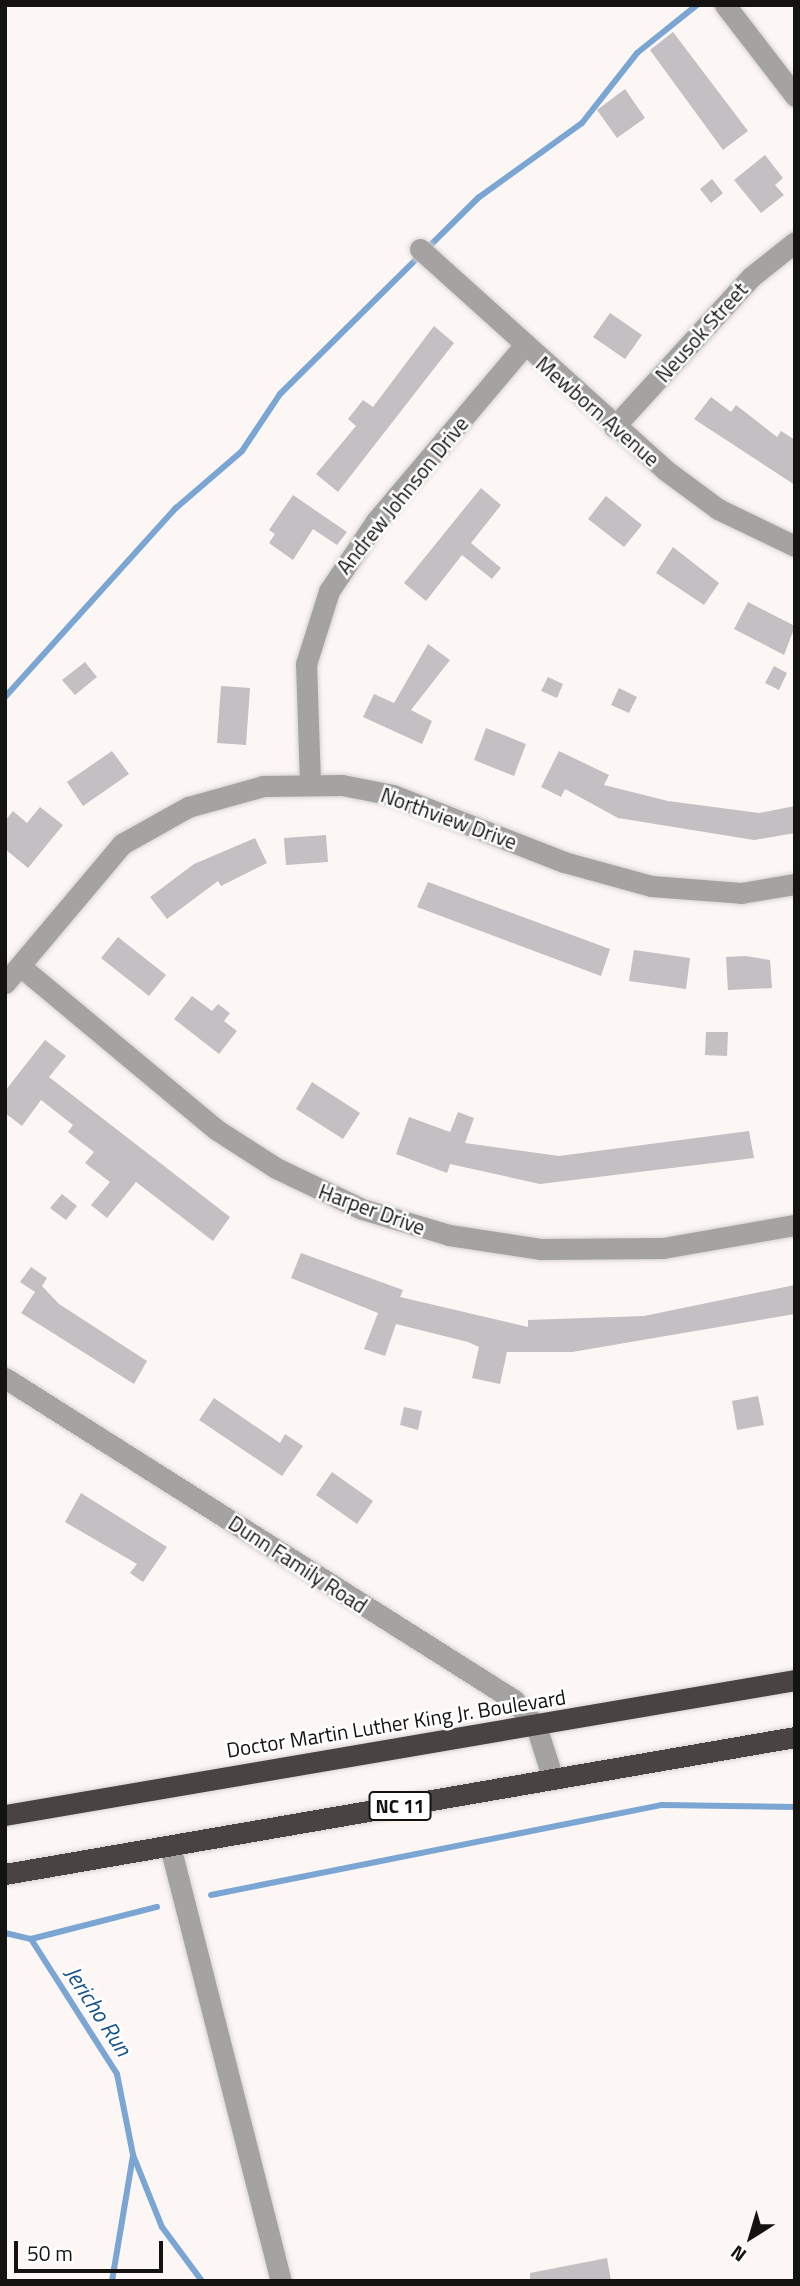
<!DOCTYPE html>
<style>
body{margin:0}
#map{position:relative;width:800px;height:2286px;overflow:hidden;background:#fcf7f5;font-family:"Titillium Web",sans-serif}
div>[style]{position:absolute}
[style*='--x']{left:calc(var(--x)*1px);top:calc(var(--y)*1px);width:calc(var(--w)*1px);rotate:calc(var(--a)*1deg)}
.stream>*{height:6px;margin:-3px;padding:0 3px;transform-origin:3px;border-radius:3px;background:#7ba5d2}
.building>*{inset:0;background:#c3bfc2}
.roads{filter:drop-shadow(0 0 2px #d7d3d1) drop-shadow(0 0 2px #d7d3d1)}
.minor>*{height:21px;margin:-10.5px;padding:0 10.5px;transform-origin:10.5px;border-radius:10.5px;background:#a5a2a2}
.highway>*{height:21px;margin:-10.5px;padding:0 10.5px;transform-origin:10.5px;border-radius:10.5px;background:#494443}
span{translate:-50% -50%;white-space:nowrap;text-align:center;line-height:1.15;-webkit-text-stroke:5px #fff;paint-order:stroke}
.shield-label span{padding:2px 5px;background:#fff;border:2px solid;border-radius:5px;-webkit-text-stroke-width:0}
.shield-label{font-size:19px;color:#151312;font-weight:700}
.street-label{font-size:21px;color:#151312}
.water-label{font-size:23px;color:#17548c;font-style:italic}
.frame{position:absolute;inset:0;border:7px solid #151312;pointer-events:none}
.north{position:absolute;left:716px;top:2202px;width:70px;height:70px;-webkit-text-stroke:5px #fff;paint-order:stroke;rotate:217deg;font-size:19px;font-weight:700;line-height:28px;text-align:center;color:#151312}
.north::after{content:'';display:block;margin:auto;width:24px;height:32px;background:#151312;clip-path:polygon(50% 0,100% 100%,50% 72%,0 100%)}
.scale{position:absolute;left:14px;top:2241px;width:149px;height:32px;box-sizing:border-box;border:4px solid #151312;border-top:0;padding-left:9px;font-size:21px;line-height:24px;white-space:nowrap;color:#151312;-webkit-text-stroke:5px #fff;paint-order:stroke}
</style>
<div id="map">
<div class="stream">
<i style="--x:5;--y:697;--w:255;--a:-47.9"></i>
<i style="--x:176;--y:508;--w:87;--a:-40.8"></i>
<i style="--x:242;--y:451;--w:69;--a:-56.3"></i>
<i style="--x:280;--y:394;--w:279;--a:-44.7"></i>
<i style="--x:478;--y:198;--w:128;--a:-35.8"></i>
<i style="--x:582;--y:123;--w:89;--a:-51.8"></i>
<i style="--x:637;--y:53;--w:77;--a:-38.7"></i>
<i style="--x:211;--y:1895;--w:460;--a:-11.3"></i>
<i style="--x:662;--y:1805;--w:133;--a:0.9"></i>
<i style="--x:5;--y:1933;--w:27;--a:13"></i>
<i style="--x:31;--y:1939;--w:160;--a:57.5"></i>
<i style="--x:117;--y:2074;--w:83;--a:78.8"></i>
<i style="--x:133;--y:2155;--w:78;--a:68.1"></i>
<i style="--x:162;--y:2227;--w:67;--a:53.5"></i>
<i style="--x:31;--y:1939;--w:130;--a:-14.3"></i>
<i style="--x:112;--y:2281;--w:127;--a:-80.5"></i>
</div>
<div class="building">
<i style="clip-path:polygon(673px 32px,748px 131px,723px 150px,650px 50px)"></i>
<i style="clip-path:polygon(625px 89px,645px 118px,617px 138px,597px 110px)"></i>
<i style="clip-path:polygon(765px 155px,783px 178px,775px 185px,784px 195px,761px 213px,734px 180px)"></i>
<i style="clip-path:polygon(712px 179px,723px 193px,711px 203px,700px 189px)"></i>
<i style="clip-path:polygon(610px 313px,642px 335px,625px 359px,593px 337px)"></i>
<i style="clip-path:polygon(434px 326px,454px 343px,338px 492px,316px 474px,356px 426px,348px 419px,363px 400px,373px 407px)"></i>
<i style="clip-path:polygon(711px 397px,731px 412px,736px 405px,777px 437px,781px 431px,795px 440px,795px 485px,694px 419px)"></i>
<i style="clip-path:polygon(481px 488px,501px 505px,471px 543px,501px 568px,492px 579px,462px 555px,426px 601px,404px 583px)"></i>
<i style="clip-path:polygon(293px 495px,347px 532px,337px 545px,313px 529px,293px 560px,269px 543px,275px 534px,269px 530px)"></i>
<i style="clip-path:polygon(606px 496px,642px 525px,624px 547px,588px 519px)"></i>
<i style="clip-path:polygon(673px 547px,719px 583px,704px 605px,656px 573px)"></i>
<i style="clip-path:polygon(748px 602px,795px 626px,784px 655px,734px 629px)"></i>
<i style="clip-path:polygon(428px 644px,450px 660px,411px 710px,432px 721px,422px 744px,363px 717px,374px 694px,394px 703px)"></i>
<i style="clip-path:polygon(85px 662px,97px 677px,75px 695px,62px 680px)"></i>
<i style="clip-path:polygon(774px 666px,787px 673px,779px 690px,765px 683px)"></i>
<i style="clip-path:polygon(548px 677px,563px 684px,557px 698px,541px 691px)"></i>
<i style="clip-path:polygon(221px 686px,250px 688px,246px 745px,217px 743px)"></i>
<i style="clip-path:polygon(619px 688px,637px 697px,629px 713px,611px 705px)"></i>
<i style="clip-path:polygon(486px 728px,526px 744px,514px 776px,474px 760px)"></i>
<i style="clip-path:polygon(112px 751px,129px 774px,83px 806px,67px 782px)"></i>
<i style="clip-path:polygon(559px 751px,609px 775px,604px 785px,668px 801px,759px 813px,795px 806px,795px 833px,754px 840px,618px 818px,565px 789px,561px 797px,541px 787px)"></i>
<i style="clip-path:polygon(40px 807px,63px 825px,28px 868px,5px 849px,5px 821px,13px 811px,27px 823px)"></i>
<i style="clip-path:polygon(326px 835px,328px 862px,286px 865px,284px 838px)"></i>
<i style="clip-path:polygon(255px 838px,267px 863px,221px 886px,218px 881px,167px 919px,150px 897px,194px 864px)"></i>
<i style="clip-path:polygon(428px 882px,610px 949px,601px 976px,417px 907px)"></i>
<i style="clip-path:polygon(118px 937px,166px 975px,149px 996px,101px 958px)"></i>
<i style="clip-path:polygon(634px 950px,690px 958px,686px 989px,629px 981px)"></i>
<i style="clip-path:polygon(746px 956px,770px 960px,772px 988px,728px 990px,726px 957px)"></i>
<i style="clip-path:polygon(192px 996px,212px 1011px,218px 1004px,230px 1013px,224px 1021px,237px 1031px,219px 1054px,174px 1019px)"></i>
<i style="clip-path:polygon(706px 1032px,728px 1032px,727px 1056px,705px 1055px)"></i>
<i style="clip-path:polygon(45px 1040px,66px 1056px,49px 1077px,230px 1217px,213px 1241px,136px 1182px,107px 1218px,91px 1205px,110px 1182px,85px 1163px,94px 1152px,68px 1132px,73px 1125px,41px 1100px,22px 1126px,5px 1113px,5px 1091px)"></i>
<i style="clip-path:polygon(312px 1082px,360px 1113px,343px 1139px,296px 1109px)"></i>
<i style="clip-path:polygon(458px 1112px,474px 1118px,465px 1143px,559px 1156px,749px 1131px,754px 1158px,540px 1184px,450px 1164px,447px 1173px,396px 1154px,409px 1117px,450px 1132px)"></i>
<i style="clip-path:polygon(62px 1194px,77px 1206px,66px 1220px,50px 1208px)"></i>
<i style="clip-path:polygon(301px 1253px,403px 1290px,400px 1297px,528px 1327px,528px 1320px,644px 1316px,795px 1285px,795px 1314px,572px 1352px,507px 1352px,500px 1384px,472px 1378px,479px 1347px,468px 1342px,396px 1324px,385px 1356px,364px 1349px,378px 1313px,291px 1278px)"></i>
<i style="clip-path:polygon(31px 1267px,47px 1278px,42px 1286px,59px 1304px,147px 1361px,134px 1384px,21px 1313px,35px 1292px,20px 1282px)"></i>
<i style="clip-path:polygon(758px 1396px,764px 1425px,737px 1430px,732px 1401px)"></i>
<i style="clip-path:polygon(214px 1398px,280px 1443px,285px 1434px,303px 1446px,282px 1476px,199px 1420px)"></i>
<i style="clip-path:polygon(404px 1407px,422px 1411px,418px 1430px,400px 1425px)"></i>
<i style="clip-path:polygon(332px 1472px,373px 1501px,357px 1524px,316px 1495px)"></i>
<i style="clip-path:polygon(81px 1493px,167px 1547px,143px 1582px,130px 1573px,137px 1564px,65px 1522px)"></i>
<i style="clip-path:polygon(607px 2258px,611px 2281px,530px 2281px,530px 2273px)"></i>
</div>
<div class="roads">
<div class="minor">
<i style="--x:725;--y:5;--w:115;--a:52.4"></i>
<i style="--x:420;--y:249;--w:329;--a:42"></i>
<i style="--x:664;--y:469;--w:67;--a:36.5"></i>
<i style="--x:718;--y:509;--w:85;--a:25.7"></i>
<i style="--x:614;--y:427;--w:203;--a:-47.6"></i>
<i style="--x:751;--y:277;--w:56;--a:-38.5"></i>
<i style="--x:310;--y:783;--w:119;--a:-91.9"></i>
<i style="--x:306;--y:664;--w:77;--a:-72.5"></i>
<i style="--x:329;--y:591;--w:84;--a:-56.1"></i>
<i style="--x:376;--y:521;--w:229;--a:-49.8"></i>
<i style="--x:20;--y:966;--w:256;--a:39.8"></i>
<i style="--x:217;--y:1130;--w:70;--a:32.8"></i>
<i style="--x:276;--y:1168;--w:95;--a:25.5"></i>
<i style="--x:362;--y:1209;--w:91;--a:16.6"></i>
<i style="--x:449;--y:1235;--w:92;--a:8.7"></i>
<i style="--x:540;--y:1249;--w:123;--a:-0.5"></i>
<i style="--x:663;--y:1248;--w:134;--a:-9.9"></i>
<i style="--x:5;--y:983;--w:182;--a:-49.9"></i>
<i style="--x:122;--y:844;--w:76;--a:-29.3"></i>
<i style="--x:188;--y:807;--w:78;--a:-15.6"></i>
<i style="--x:263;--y:786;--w:79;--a:-0.7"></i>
<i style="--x:342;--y:785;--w:52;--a:11.1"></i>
<i style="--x:393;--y:795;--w:184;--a:21.4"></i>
<i style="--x:564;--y:862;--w:90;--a:15.4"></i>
<i style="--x:651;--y:886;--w:90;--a:4.4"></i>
<i style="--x:741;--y:893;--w:55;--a:-9.5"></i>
<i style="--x:5;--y:1378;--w:602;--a:32.32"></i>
<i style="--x:514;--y:1700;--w:34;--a:50"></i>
<i style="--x:536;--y:1726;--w:56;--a:72.2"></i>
<i style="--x:170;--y:1846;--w:449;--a:75.7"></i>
</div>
<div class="highway">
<i style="--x:5;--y:1815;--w:801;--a:-9.7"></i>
<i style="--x:5;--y:1874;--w:802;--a:-9.84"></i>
</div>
</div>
<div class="shield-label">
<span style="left:400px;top:1806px">NC 11</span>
</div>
<div class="street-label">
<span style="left:701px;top:332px;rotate:-48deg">Neusok Street</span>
<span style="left:598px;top:411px;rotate:41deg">Mewborn Avenue</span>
<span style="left:402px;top:495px;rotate:-51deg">Andrew Johnson Drive</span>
<span style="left:449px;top:818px;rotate:20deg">Northview Drive</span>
<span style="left:372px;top:1209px;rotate:20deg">Harper Drive</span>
<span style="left:298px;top:1564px;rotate:33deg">Dunn Family Road</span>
<span style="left:396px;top:1723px;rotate:-9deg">Doctor Martin Luther King Jr. Boulevard</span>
</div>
<div class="water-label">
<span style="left:98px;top:2011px;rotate:57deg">Jericho Run</span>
</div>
<div class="frame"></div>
<div class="north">N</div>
<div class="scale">50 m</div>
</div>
